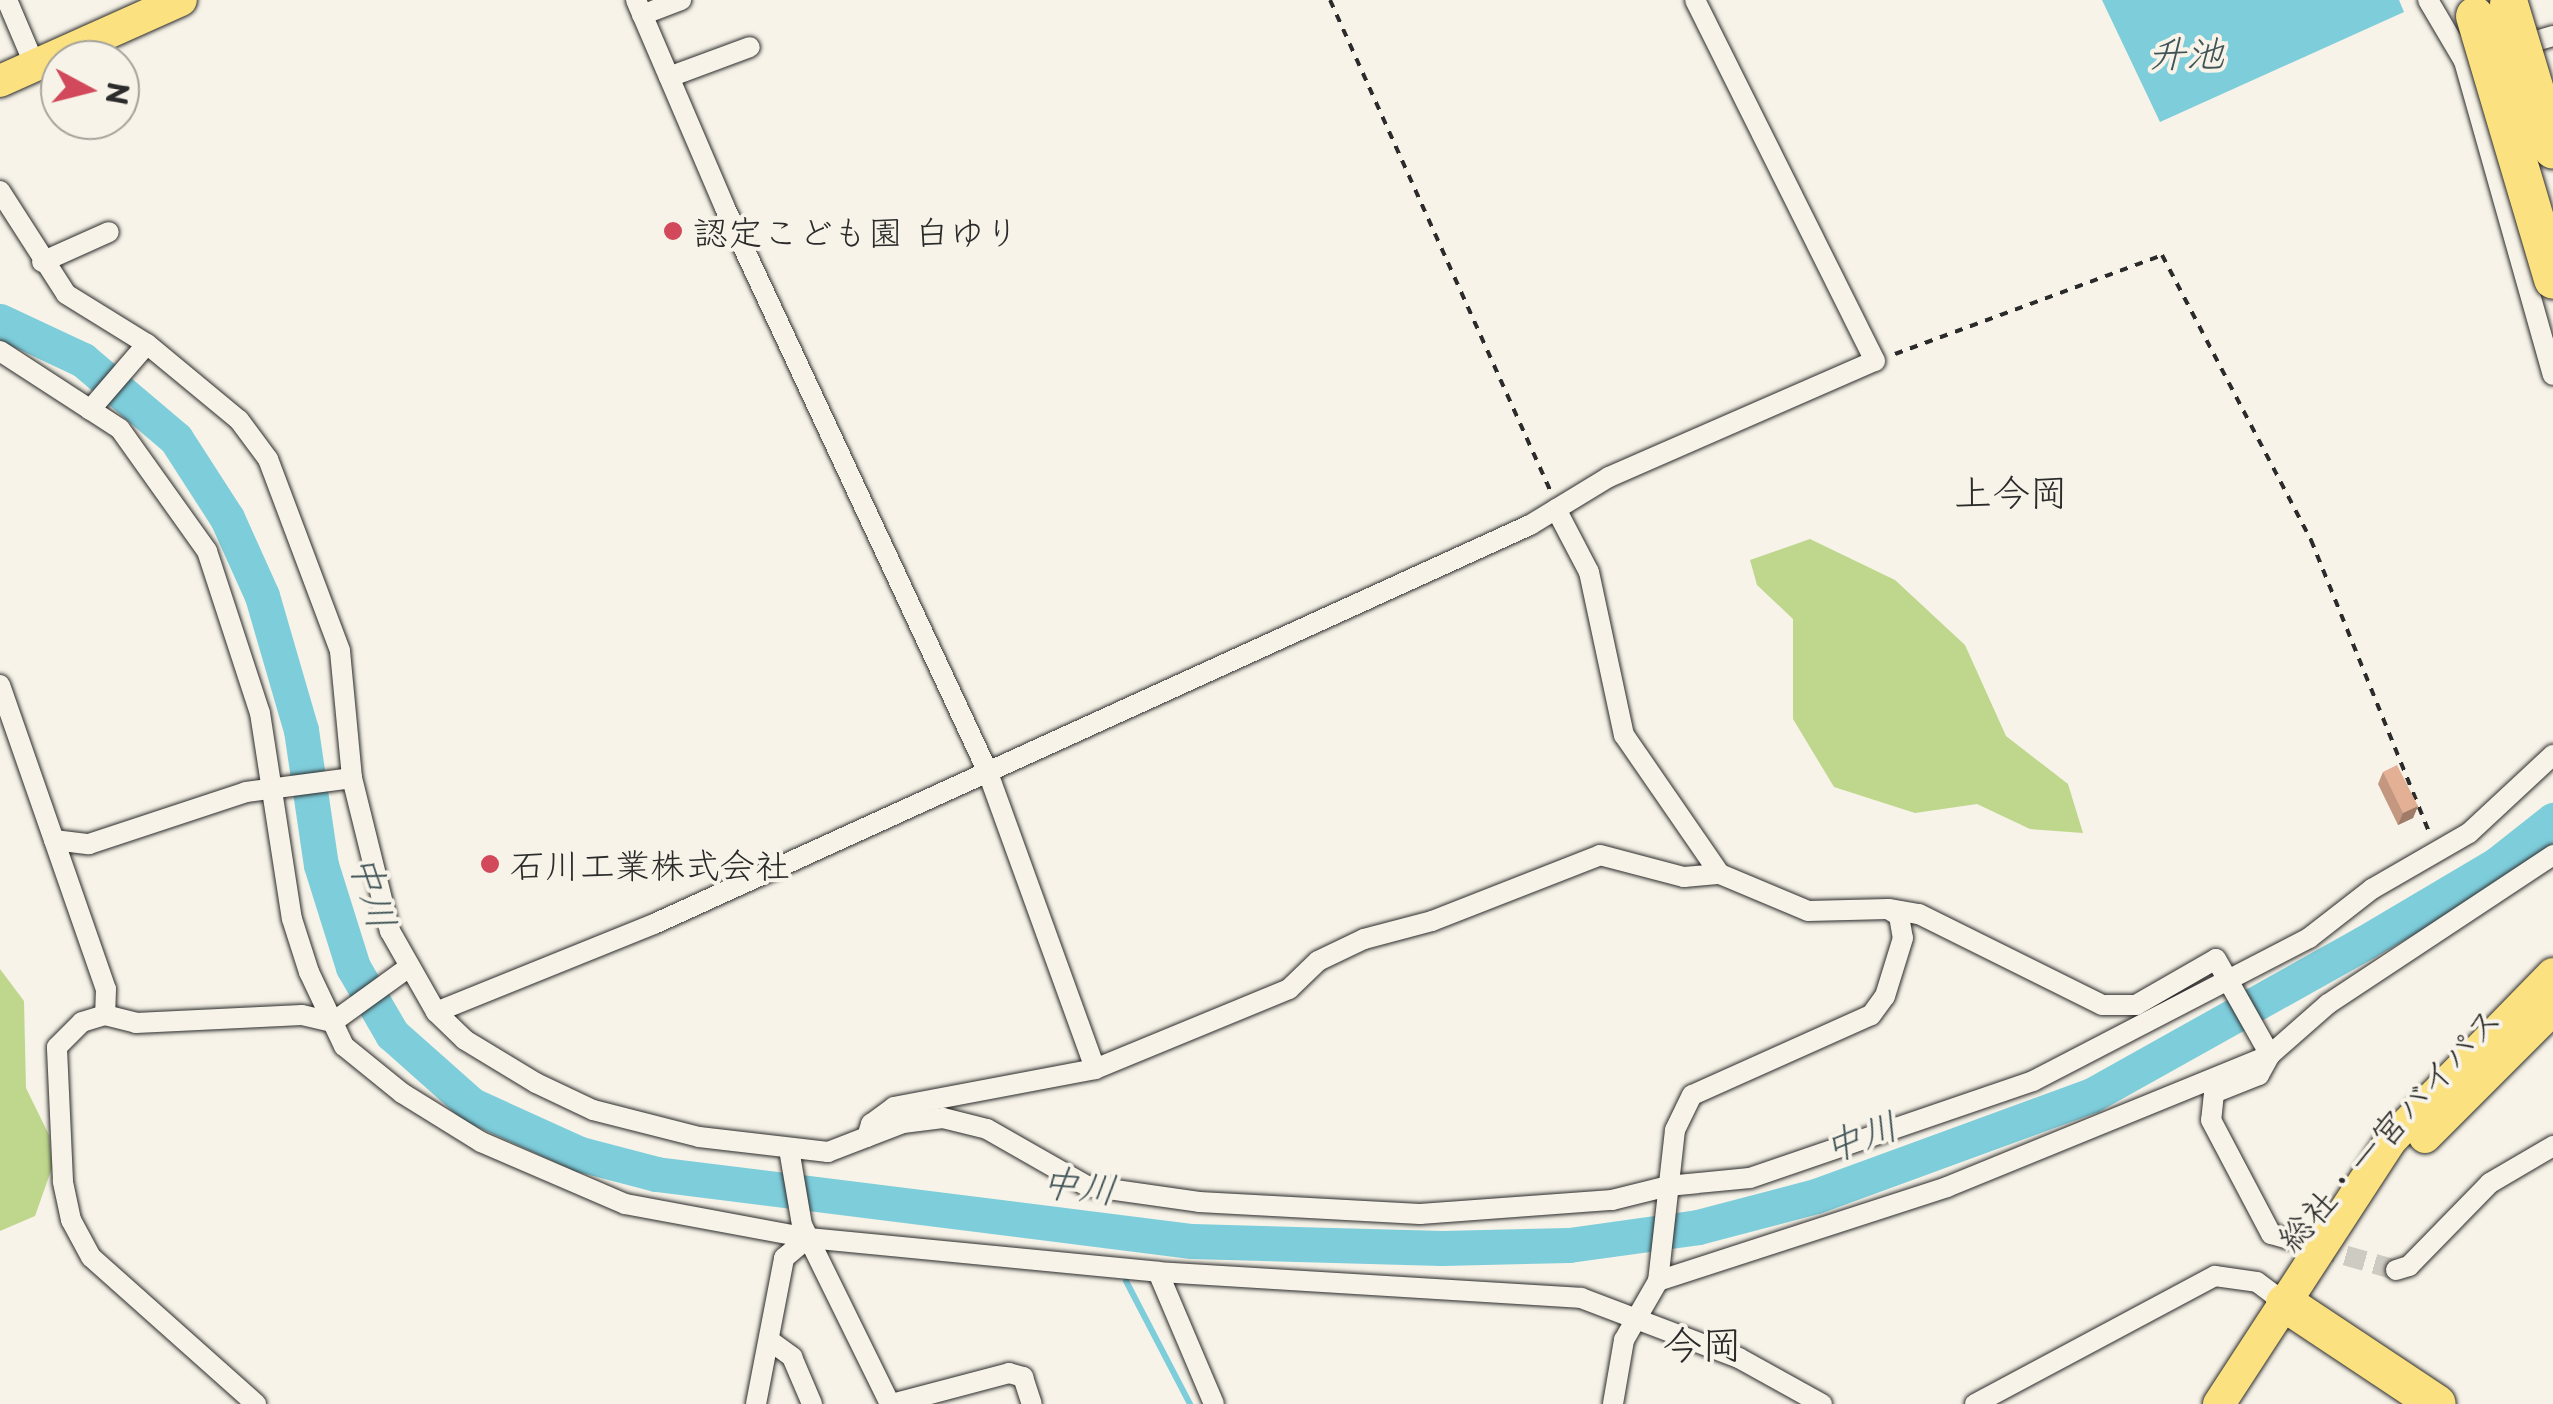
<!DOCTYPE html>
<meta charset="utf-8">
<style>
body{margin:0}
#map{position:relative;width:2553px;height:1404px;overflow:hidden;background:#f7f3e8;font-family:"Playpen Sans","Klee One",sans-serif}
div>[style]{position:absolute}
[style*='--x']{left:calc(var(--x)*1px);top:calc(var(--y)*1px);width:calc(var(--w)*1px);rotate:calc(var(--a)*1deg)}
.green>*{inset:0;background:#bed78d}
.water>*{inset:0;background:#7ecddb}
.stream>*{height:6px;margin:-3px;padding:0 3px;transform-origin:3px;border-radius:3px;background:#7ecddb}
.river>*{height:35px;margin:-17.5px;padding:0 17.5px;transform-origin:17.5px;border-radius:17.5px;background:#7ecddb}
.minor-tunnel>*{height:20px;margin-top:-10px;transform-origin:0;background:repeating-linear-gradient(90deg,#cecbc2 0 20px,transparent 0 30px)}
.path>*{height:4px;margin-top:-2px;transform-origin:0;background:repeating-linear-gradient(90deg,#2b2b2b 0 8px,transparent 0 16px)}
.roads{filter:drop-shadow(0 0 2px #2b2b2b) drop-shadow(0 0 2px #2b2b2b)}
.minor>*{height:20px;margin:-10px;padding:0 10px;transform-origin:10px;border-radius:10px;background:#f7f3e8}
.primary>*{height:32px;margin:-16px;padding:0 16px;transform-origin:16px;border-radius:16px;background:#fbe180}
.trunk>*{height:32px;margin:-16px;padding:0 16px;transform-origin:16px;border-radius:16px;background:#fbe180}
.motorway>*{height:38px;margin:-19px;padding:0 19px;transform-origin:19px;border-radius:19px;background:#fbe180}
.bridges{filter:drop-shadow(0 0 2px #2b2b2b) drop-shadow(0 0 2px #2b2b2b)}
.motorway-bridge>*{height:38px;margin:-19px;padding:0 19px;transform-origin:19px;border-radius:19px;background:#fbe180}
.wall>*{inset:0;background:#c39780}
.shaded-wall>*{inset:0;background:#9f7b68}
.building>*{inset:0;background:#e3b095}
.dots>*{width:28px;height:28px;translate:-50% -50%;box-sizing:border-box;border:5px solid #f7f3e8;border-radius:50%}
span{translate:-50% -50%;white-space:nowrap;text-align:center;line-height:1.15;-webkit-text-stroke:8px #f7f3e8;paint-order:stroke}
.poi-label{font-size:35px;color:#2b2b2b}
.left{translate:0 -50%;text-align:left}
.street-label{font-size:35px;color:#2b2b2b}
.water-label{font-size:38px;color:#405457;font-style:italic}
.neighbourhood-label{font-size:38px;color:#2b2b2b}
.quarter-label{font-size:40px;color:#2b2b2b}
.north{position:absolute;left:40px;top:40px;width:100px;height:100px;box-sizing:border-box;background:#f7f3e8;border:2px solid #a5a39c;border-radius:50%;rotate:97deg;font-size:28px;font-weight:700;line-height:40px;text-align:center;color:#2b2b2b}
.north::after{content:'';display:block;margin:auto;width:35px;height:45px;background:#d1495b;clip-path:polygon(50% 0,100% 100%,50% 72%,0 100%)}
</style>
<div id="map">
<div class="green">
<i style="clip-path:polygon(1810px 539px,1895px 580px,1965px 645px,2006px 736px,2068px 784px,2083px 833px,2030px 829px,1977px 804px,1915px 813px,1834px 787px,1793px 719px,1793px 619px,1757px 585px,1750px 560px)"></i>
<i style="clip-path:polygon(0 969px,24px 1001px,26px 1088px,49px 1135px,52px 1168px,35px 1216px,0 1231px)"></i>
</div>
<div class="water">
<i style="clip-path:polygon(2102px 0,2399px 0,2404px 12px,2160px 122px)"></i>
</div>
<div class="stream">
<i style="--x:1098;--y:1230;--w:17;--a:62"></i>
<i style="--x:1126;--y:1281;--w:139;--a:62.5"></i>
</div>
<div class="river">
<i style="--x:0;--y:321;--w:92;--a:25.2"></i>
<i style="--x:83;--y:360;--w:122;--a:40.3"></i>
<i style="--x:176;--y:439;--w:94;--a:57.2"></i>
<i style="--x:227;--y:518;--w:85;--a:65.8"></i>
<i style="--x:262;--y:596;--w:140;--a:73.8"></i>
<i style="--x:301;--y:730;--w:136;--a:81.6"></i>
<i style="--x:321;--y:865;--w:107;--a:72.6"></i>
<i style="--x:353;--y:967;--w:78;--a:59.8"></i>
<i style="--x:392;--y:1034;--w:107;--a:41.6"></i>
<i style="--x:472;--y:1105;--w:119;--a:24.4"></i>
<i style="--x:580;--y:1154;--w:79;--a:14.7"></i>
<i style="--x:656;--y:1174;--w:540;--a:7.13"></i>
<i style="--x:1192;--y:1241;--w:250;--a:1.6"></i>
<i style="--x:1442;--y:1248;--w:127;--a:-1.4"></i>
<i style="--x:1569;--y:1245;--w:130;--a:-7.9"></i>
<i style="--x:1698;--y:1227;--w:122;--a:-14.7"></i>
<i style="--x:1816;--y:1196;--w:294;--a:-20.1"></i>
<i style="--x:2092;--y:1095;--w:312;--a:-29.2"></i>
<i style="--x:2364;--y:943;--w:153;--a:-30.6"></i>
<i style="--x:2496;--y:865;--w:73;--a:-38.3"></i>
</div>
<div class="minor-tunnel">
<i style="--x:2288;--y:1239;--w:112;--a:16"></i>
</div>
<div class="path">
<i style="--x:1330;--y:0;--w:537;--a:65.82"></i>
<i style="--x:1895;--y:354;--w:285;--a:-20.3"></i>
<i style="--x:2162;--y:255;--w:322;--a:62.4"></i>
<i style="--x:2311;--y:540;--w:318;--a:68"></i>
</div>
<div class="roads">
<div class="minor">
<i style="--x:7;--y:0;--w:72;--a:67"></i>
<i style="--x:636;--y:0;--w:226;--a:66.8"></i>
<i style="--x:725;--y:208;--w:620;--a:65.01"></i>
<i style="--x:987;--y:770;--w:318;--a:70.1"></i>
<i style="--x:2428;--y:0;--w:71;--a:59.5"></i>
<i style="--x:2464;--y:61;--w:326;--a:74.2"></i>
<i style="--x:642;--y:15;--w:42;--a:-21"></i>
<i style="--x:2515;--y:47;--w:40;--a:-16"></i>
<i style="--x:669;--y:77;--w:86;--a:-20.3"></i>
<i style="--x:0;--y:191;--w:122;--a:57.3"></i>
<i style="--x:66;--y:294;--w:95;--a:31.7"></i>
<i style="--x:147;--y:344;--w:119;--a:39.6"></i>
<i style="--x:239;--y:420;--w:49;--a:53.4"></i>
<i style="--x:268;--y:459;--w:205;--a:69.4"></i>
<i style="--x:340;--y:651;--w:128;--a:84.6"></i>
<i style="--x:352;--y:778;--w:158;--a:76.1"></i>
<i style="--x:390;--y:931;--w:93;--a:60.4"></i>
<i style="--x:436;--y:1012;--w:40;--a:44"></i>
<i style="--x:465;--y:1040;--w:83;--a:31.2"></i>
<i style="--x:536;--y:1083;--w:63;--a:25.3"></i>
<i style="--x:593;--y:1110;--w:109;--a:14.3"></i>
<i style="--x:699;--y:1137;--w:130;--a:6.6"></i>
<i style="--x:828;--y:1152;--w:80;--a:-21.1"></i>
<i style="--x:903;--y:1123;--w:40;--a:-7.1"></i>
<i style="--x:943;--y:1118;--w:45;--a:14"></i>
<i style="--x:987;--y:1129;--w:115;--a:29.7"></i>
<i style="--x:1087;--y:1186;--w:113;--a:8.1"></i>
<i style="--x:1199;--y:1202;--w:221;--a:3.1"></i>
<i style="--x:1420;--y:1214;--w:193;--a:-4.2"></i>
<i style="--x:1612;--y:1200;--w:58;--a:-14"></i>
<i style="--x:1668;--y:1186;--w:82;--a:-5.6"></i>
<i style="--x:1750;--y:1178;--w:299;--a:-18.9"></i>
<i style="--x:2033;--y:1081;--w:311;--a:-27.4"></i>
<i style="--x:2309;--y:938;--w:80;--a:-37.9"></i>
<i style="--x:2372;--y:889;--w:112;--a:-30"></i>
<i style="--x:2469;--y:833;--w:115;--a:-42.9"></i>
<i style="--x:42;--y:262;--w:73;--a:-24.1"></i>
<i style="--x:0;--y:351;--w:143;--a:33"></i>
<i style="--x:120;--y:429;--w:150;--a:54.5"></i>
<i style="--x:207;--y:551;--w:170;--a:71.9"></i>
<i style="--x:260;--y:713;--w:208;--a:81.2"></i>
<i style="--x:292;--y:919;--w:56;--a:72.2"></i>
<i style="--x:309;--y:972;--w:82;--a:64.7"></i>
<i style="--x:344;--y:1046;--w:75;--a:39"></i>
<i style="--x:402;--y:1093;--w:93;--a:31.8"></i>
<i style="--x:481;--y:1142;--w:157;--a:23.3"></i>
<i style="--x:625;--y:1204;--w:186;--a:10.5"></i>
<i style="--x:808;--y:1238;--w:352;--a:5.5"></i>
<i style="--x:1158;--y:1272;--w:424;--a:3.5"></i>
<i style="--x:1581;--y:1298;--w:169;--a:20.8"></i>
<i style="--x:1739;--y:1358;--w:95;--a:29"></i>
<i style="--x:90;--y:410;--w:87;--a:-49.2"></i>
<i style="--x:1556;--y:509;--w:71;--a:62.4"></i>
<i style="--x:1589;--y:572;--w:167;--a:77.9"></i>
<i style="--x:1624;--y:735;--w:169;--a:55.4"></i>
<i style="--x:1720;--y:874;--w:95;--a:22.8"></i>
<i style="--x:1808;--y:911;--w:80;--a:-1.4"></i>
<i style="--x:1888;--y:909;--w:13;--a:32"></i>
<i style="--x:1899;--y:916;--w:22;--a:80"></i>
<i style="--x:1903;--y:938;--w:61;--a:107.2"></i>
<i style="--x:1885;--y:996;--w:24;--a:126"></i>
<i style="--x:1871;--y:1015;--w:196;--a:155.9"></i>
<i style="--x:1692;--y:1095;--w:39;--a:116"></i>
<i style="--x:1675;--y:1130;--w:152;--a:96.4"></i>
<i style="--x:1658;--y:1281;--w:68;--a:120"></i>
<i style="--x:1624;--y:1340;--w:65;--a:99.8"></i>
<i style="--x:0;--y:685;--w:322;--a:70.8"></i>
<i style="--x:106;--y:989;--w:26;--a:92"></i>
<i style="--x:54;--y:840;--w:35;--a:7"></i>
<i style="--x:89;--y:844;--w:165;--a:-18.3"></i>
<i style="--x:246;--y:792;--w:107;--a:-7.5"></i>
<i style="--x:1890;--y:909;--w:29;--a:10"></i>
<i style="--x:1919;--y:914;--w:204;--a:26.4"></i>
<i style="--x:2102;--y:1005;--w:34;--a:0"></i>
<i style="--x:2136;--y:1005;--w:92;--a:-29.9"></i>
<i style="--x:2216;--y:959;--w:110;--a:60.6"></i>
<i style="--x:2270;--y:1055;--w:23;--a:119"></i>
<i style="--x:2259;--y:1075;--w:48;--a:158.2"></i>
<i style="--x:2214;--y:1093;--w:27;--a:96"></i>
<i style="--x:2211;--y:1120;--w:129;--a:62.2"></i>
<i style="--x:2271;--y:1234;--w:18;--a:16"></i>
<i style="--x:436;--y:1012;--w:235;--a:-22"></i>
<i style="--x:654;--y:924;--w:963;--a:-24.49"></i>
<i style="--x:1530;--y:525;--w:92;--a:-31.3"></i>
<i style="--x:1609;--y:477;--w:290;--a:-23.6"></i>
<i style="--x:1875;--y:361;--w:403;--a:-116.5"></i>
<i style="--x:867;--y:1137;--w:14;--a:-73"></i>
<i style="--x:871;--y:1124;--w:29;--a:-36"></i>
<i style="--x:894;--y:1107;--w:205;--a:-10.7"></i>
<i style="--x:1095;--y:1069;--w:210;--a:-22.4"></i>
<i style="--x:1289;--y:989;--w:40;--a:-44"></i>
<i style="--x:1318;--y:961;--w:51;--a:-25.6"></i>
<i style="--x:1364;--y:939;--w:70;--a:-14.8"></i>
<i style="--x:1432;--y:921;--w:180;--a:-21.4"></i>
<i style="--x:1600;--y:855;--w:87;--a:14.7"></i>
<i style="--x:1684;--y:877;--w:36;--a:-5"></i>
<i style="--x:789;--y:1149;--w:77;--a:80.3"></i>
<i style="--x:802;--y:1225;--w:199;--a:63.8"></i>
<i style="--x:2396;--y:1270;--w:14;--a:-17"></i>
<i style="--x:2409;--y:1266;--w:116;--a:-45.7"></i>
<i style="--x:2490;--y:1183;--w:73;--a:-30.4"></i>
<i style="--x:1158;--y:1272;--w:143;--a:67"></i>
<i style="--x:1658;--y:1281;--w:304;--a:-18"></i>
<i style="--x:1947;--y:1187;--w:349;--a:-22.2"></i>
<i style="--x:2270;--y:1055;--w:77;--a:-41.3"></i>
<i style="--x:2328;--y:1004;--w:270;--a:-33.5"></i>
<i style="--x:769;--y:1340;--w:29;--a:36"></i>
<i style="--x:792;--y:1357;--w:51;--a:66.9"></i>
<i style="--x:256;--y:1404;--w:221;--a:-138.3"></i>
<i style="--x:91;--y:1257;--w:42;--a:-118.4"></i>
<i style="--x:71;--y:1220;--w:40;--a:-102"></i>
<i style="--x:63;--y:1181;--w:134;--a:-92.6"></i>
<i style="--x:57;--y:1047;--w:35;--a:-45"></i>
<i style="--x:82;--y:1022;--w:24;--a:-17"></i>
<i style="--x:105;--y:1015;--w:32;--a:14"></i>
<i style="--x:136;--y:1023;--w:166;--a:-2.8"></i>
<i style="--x:302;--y:1015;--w:32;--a:13"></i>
<i style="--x:333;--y:1022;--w:92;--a:-35.8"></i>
<i style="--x:756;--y:1404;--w:149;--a:-79.1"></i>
<i style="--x:784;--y:1258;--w:31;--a:-40"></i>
<i style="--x:892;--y:1404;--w:121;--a:-14.8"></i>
<i style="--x:1009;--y:1373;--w:15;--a:16"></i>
<i style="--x:1023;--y:1377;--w:28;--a:72"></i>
<i style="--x:1975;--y:1404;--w:272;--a:-28.1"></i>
<i style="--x:2215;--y:1276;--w:42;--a:8.1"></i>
<i style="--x:2257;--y:1282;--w:35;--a:37"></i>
</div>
<div class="primary">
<i style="--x:0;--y:81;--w:198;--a:-24.1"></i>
</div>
<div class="trunk">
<i style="--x:2425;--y:1137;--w:181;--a:-45"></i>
<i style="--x:2219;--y:1404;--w:315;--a:-56.9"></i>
<i style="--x:2391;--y:1140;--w:232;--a:-45.7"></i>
</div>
<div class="motorway">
<i style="--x:2285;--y:1303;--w:182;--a:33.6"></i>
</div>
</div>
<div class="bridges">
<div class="motorway-bridge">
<i style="--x:2509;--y:4;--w:152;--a:73.2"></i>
<i style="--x:2475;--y:16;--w:275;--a:73.5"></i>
</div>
</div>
<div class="wall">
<i style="clip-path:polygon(2383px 772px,2418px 806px,2413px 818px,2398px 825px,2378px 784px)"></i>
</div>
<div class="shaded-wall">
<i style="clip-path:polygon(2418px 806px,2413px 818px,2398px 825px,2403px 813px)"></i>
</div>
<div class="building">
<i style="clip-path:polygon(2397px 765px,2418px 806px,2403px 813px,2383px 772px)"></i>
</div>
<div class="dots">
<i style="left:673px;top:231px;background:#d1495b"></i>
<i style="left:490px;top:864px;background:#d1495b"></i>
</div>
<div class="poi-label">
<span class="left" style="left:693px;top:231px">認定こども園 白ゆり</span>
<span class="left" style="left:510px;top:864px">石川工業株式会社</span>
</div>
<div class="street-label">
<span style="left:2388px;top:1128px;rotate:-48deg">総社・一宮バイパス</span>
</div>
<div class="water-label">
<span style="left:2186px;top:52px">升池</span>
<span style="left:375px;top:891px;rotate:74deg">中川</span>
<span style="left:1860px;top:1135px;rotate:-20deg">中川</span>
<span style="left:1079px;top:1184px;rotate:7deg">中川</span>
</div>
<div class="neighbourhood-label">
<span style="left:2011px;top:491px">上今岡</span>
</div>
<div class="quarter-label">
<span style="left:1702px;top:1343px">今岡</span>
</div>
<div class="north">N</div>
</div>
